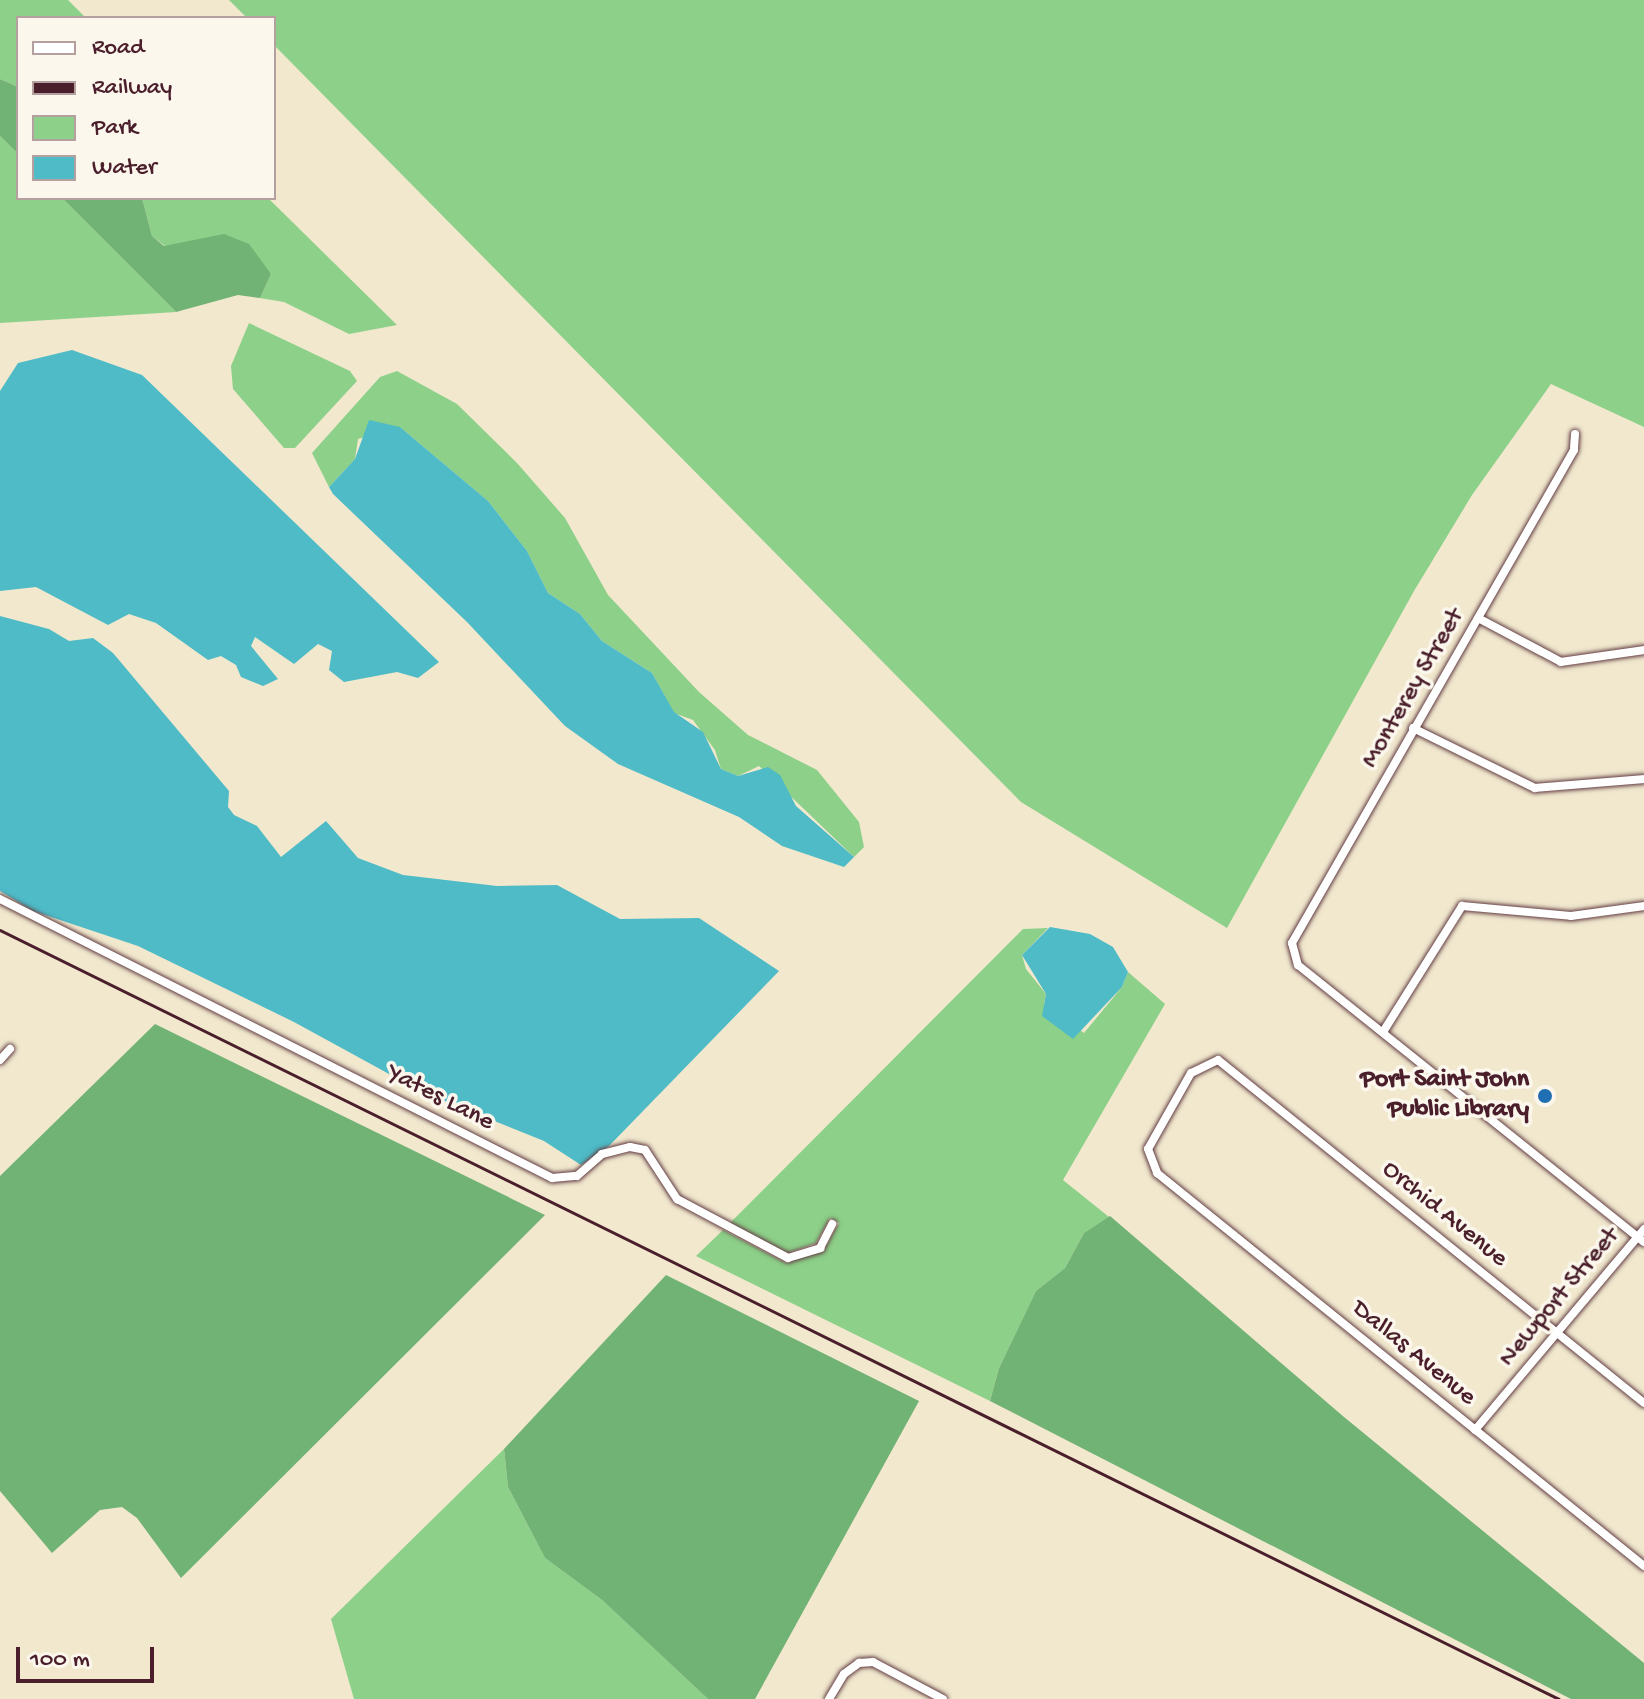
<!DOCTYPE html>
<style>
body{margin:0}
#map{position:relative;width:1644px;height:1699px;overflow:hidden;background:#f1e8ce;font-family:"Gochi Hand",sans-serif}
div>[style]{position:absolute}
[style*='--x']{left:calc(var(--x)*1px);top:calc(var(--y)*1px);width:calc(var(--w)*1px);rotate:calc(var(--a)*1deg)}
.green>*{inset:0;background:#8cd089}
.forest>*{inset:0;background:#71b275}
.water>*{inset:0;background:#4ebbc7}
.roads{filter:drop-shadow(0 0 2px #633d43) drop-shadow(0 0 2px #633d43)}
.street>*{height:8px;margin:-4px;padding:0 4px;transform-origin:4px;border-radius:4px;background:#fff}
.rail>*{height:3px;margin:-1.5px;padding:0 1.5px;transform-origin:1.5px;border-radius:1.5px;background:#4a1f2b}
.dots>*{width:22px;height:22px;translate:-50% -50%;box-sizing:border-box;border:4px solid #fbf7ec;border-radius:50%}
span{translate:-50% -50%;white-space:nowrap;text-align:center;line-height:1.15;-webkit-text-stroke:7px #fbf7ec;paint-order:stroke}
.street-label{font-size:26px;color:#4a1f2b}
.poi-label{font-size:26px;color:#4a1f2b;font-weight:700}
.right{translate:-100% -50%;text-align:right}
.legend{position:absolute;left:16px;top:16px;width:260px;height:184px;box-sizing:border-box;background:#fbf7ec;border:2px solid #b4a19f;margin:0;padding:10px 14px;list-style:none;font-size:24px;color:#4a1f2b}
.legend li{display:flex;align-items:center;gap:16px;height:40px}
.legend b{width:40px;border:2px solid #b4a19f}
.scale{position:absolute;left:16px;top:1647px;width:138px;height:36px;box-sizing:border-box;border:4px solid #4a1f2b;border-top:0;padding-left:10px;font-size:24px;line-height:28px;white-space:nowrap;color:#4a1f2b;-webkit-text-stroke:6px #fbf7ec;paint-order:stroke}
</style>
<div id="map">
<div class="green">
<i style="clip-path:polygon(0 0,68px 0,86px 18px,18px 18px,18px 87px,0 79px)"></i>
<i style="clip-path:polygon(229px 0,1644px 0,1644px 427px,1551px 384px,1472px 495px,1414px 591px,1227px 928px,1021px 802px,274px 45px,274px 18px,247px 18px)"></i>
<i style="clip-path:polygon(0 136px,18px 154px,18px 198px,62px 198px,176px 312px,0 323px)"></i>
<i style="clip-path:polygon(142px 198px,268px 198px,397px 325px,349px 334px,284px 302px,260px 298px,271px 274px,193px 243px,165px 246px,152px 236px)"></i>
<i style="clip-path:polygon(249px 323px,350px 371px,357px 381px,295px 448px,284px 448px,233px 389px,231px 366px)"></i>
<i style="clip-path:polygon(397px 371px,457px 404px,517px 463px,565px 518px,608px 595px,699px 692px,748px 735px,817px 770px,859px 822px,864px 847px,854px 857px,759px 766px,738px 776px,721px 769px,715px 750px,693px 720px,674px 713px,652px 673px,602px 641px,580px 614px,548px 593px,527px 551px,488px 501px,400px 427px,358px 439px,355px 459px,329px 487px,312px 453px,380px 377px)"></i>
<i style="clip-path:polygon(1048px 928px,1022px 955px,1026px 969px,1046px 994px,1044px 1004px,1084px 1033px,1122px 987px,1128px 972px,1165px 1004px,1063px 1180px,1109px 1217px,1084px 1233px,1065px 1268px,1036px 1291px,999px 1368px,990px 1401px,696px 1256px,723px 1230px,786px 1263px,824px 1250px,839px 1223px,830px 1218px,816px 1243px,788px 1253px,730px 1223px,1023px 929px)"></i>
<i style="clip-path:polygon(504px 1449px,508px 1487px,545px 1558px,602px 1600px,708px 1699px,354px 1699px,331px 1619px)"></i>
</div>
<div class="forest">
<i style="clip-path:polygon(0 79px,18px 87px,18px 154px,0 136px)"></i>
<i style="clip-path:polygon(62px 198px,142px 198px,152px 236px,164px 246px,224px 234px,249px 244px,271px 274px,260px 298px,238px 295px,176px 312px)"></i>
<i style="clip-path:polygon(155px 1024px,545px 1215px,181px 1578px,137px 1518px,122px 1507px,100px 1510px,52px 1553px,0 1491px,0 1176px)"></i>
<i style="clip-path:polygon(1110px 1216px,1344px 1417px,1644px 1663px,1644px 1699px,1571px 1699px,990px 1401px,999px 1368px,1036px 1291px,1065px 1268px,1084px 1233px)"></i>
<i style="clip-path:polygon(666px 1275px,919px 1401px,755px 1699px,708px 1699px,602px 1600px,545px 1558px,508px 1487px,504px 1449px)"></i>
</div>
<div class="water">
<i style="clip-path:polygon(72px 350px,142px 375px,439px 662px,418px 678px,397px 672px,344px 682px,329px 670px,332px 651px,318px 644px,294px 664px,255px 637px,251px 646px,278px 679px,263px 686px,241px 677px,236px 665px,221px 656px,208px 660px,156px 623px,129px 614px,108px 625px,36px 587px,0 591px,0 391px,18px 363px)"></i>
<i style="clip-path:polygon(369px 420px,400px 427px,488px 501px,527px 551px,548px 593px,580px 614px,602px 641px,652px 673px,674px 712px,703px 732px,721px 769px,738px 776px,768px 767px,780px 775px,796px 806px,854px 857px,844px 867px,782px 846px,739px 817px,618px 764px,565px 726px,467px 622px,333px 494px,329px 487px,355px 459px)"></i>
<i style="clip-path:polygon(0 616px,49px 629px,69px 641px,93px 638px,113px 653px,229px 791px,228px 807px,234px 815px,257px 826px,281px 857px,326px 821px,358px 858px,403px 875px,497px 886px,557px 885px,620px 919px,699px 918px,779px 971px,609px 1146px,581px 1165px,544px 1141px,422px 1092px,294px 1022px,138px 946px,33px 911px,0 891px)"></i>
<i style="clip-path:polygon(1050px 927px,1090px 934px,1113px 947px,1128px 972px,1122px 987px,1073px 1039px,1042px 1016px,1046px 994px,1022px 955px)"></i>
</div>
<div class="roads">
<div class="street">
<i style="--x:1575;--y:434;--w:16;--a:94"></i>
<i style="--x:1574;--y:450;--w:568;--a:119.77"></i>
<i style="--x:1292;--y:943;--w:23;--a:75"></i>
<i style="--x:1298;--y:965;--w:443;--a:38.7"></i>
<i style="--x:1478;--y:618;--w:94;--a:27.9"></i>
<i style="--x:1561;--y:662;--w:84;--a:-8.2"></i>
<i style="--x:1413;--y:728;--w:136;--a:26.2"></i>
<i style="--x:1535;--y:788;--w:109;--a:-4.7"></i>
<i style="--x:0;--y:899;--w:619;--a:26.81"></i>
<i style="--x:552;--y:1178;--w:25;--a:-5"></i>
<i style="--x:577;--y:1176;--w:33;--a:-41"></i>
<i style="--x:602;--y:1154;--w:29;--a:-14"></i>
<i style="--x:630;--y:1147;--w:15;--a:11"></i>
<i style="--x:645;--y:1150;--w:59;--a:56.9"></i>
<i style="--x:677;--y:1199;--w:126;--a:28"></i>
<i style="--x:788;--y:1258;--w:34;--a:-17"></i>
<i style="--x:820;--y:1248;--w:27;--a:-63"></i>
<i style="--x:1383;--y:1032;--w:149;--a:-57.9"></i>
<i style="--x:1462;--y:906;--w:109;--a:5.2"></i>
<i style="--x:1571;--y:916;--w:74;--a:-7.8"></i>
<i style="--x:0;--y:1060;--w:15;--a:-48"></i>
<i style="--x:1644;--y:1403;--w:547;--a:-141.16"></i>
<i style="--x:1218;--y:1060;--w:30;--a:154"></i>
<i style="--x:1191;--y:1073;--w:87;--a:119.5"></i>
<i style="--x:1148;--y:1149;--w:26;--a:69"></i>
<i style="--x:1157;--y:1173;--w:626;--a:38.9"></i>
<i style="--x:1475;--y:1430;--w:263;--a:-49.9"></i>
<i style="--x:829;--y:1699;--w:29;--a:-59"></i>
<i style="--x:844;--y:1674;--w:19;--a:-36"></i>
<i style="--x:859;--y:1663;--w:14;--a:-4"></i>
<i style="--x:873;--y:1662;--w:79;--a:27.9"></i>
</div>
</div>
<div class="rail">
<i style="--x:0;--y:930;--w:1738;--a:26.26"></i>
</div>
<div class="dots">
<i style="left:1545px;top:1096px;background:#1f6fb2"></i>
</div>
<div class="street-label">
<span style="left:1414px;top:689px;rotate:-60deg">Monterey Street</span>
<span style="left:440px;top:1099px;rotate:27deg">Yates Lane</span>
<span style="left:1444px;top:1215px;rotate:39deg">Orchid Avenue</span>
<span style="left:1560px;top:1298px;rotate:-50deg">Newport Street</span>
<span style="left:1413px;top:1354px;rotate:39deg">Dallas Avenue</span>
</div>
<div class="poi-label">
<span class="right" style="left:1529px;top:1096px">Port Saint John<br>Public Library</span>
</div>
<ul class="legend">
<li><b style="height:10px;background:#fff"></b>Road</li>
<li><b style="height:10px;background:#4a1f2b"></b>Railway</li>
<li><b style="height:22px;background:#8cd089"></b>Park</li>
<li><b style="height:22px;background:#4ebbc7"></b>Water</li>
</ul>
<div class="scale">100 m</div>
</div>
